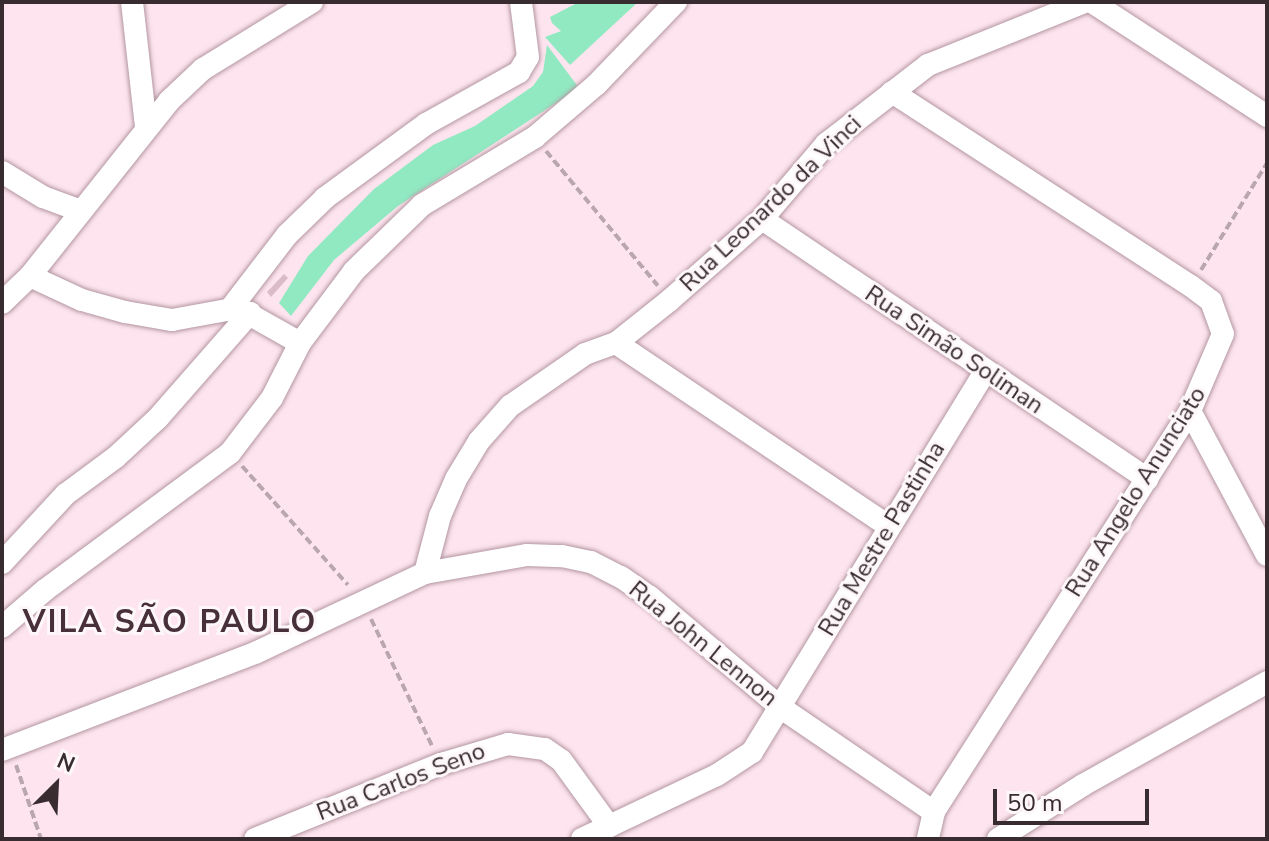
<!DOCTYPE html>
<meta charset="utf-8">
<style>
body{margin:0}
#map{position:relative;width:1269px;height:841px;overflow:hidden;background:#fde4ee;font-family:"Nunito Sans",sans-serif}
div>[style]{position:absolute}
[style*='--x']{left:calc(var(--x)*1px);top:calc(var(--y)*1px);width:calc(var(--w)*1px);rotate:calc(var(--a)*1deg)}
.green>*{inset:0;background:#91e9c2}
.building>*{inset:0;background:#dabcc7}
.path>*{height:4px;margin-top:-2px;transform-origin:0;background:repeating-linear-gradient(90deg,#baa6ae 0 8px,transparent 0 12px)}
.roads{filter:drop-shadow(0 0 2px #b396a1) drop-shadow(0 0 2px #b396a1)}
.minor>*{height:22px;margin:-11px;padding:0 11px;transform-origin:11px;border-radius:11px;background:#fff}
span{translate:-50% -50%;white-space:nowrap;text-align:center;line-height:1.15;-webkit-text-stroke:6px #fef7f9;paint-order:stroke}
.street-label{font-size:24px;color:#382c31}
.district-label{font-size:32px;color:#48303a;font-weight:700;letter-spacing:2px}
.frame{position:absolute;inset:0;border:4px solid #382c31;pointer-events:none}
.north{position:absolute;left:16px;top:745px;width:80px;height:80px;-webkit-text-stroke:6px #fef7f9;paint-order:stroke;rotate:24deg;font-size:22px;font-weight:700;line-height:32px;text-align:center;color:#382c31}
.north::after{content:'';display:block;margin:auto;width:28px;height:36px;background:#382c31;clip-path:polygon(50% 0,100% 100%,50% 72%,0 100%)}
.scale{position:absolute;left:993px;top:789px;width:156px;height:36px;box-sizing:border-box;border:4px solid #382c31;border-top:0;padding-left:10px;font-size:24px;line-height:28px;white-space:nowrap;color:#382c31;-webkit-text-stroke:6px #fef7f9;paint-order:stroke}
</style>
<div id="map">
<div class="green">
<i style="clip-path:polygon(579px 2px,638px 2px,570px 65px,545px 37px,561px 31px,552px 23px,550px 17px)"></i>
<i style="clip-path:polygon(547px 45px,579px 88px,398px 206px,334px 260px,291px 316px,279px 303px,308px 256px,374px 189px,433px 145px,475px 126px,533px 86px,543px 72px)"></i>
</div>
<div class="building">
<i style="clip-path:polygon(284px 274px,288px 278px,271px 297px,267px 292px)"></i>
</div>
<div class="path">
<i style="--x:546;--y:151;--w:175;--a:50.3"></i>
<i style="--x:1201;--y:270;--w:126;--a:-58.3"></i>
<i style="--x:242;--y:466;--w:159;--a:48.3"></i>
<i style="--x:371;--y:619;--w:143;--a:64.3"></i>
<i style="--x:16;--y:765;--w:78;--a:71.3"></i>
</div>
<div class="roads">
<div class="minor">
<i style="--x:132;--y:2;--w:125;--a:83.6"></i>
<i style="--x:1092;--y:2;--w:209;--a:33.1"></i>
<i style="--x:892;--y:92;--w:356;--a:33"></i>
<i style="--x:1191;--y:286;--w:25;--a:37"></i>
<i style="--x:1211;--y:301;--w:35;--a:70"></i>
<i style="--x:1223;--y:334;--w:84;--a:113.2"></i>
<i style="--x:1190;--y:411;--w:476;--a:122.6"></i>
<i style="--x:934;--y:812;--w:28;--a:103"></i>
<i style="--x:2;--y:172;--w:48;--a:31.4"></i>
<i style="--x:43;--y:197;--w:40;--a:20.2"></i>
<i style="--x:762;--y:219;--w:465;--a:34"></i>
<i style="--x:30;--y:276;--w:57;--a:24.8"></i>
<i style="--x:82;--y:300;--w:45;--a:15.6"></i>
<i style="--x:125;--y:312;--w:48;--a:9.7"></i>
<i style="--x:172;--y:320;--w:67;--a:-10.3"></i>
<i style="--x:238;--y:308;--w:71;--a:29.4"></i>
<i style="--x:2;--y:303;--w:39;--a:-44"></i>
<i style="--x:30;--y:276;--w:223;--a:-51.5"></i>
<i style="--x:169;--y:101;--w:47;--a:-43.3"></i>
<i style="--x:203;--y:69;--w:128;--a:-31.6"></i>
<i style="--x:231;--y:308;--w:92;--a:-52.5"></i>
<i style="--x:287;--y:235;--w:53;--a:-44.2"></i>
<i style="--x:325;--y:198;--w:125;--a:-36.2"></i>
<i style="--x:426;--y:124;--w:107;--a:-29.2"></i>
<i style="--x:519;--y:72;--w:17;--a:-59"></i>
<i style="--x:528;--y:57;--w:55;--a:-97.3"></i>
<i style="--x:616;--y:343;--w:328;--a:33.9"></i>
<i style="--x:1190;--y:411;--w:163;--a:61.9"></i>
<i style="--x:2;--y:563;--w:94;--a:-47.2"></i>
<i style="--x:66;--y:494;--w:62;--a:-36.5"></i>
<i style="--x:116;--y:457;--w:57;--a:-42.9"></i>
<i style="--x:158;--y:418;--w:140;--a:-48.8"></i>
<i style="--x:425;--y:573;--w:59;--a:-75.3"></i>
<i style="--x:440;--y:516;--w:40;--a:-66.6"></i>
<i style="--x:456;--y:479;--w:44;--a:-58.8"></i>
<i style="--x:479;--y:441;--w:47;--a:-48.5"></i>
<i style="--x:510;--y:406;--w:91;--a:-34.7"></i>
<i style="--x:585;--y:354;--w:33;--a:-20"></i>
<i style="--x:616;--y:343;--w:69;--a:-38.5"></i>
<i style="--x:670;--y:300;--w:123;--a:-41.4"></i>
<i style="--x:762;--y:219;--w:99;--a:-49.5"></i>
<i style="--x:826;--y:144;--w:129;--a:-37.8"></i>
<i style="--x:928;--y:65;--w:169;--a:-21.9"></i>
<i style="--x:2;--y:627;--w:57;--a:-40.7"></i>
<i style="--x:45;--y:590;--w:230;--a:-36.5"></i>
<i style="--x:230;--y:453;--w:69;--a:-52.6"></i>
<i style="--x:272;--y:398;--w:62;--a:-63"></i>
<i style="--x:300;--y:343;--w:90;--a:-53.1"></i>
<i style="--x:354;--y:271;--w:95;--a:-44.1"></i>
<i style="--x:422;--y:205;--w:132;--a:-31"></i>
<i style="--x:535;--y:137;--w:82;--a:-40.5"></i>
<i style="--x:597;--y:84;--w:114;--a:-46.1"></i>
<i style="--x:2;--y:750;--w:273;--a:-21"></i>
<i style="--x:257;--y:652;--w:186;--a:-25.2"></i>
<i style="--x:425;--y:573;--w:104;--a:-10"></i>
<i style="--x:527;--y:555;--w:35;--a:2"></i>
<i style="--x:562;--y:556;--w:30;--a:12"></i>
<i style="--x:591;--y:562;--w:34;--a:27"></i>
<i style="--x:621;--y:577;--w:35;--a:35"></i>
<i style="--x:650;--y:597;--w:170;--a:40.2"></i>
<i style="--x:780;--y:707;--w:186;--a:34.3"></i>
<i style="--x:255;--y:839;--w:201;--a:-22"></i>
<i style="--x:441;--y:764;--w:70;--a:-16.6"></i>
<i style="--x:508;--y:744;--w:37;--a:8"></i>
<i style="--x:545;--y:749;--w:19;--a:35"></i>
<i style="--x:561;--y:760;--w:82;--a:54"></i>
<i style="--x:582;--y:839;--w:149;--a:-25.4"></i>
<i style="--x:717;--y:775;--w:42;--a:-33.3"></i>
<i style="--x:752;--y:752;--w:446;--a:-58.5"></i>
<i style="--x:998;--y:839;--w:101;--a:-32.4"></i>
<i style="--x:1083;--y:785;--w:211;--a:-29.2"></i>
</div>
</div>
<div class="street-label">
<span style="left:771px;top:204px;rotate:-44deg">Rua Leonardo da Vinci</span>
<span style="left:954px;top:350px;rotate:34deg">Rua Simão Soliman</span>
<span style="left:1136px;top:492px;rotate:-58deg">Rua Angelo Anunciato</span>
<span style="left:882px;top:539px;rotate:-59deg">Rua Mestre Pastinha</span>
<span style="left:703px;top:644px;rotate:39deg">Rua John Lennon</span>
<span style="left:401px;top:782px;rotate:-21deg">Rua Carlos Seno</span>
</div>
<div class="district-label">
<span style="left:170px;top:622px">VILA SÃO PAULO</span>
</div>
<div class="frame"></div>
<div class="north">N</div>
<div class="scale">50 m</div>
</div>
